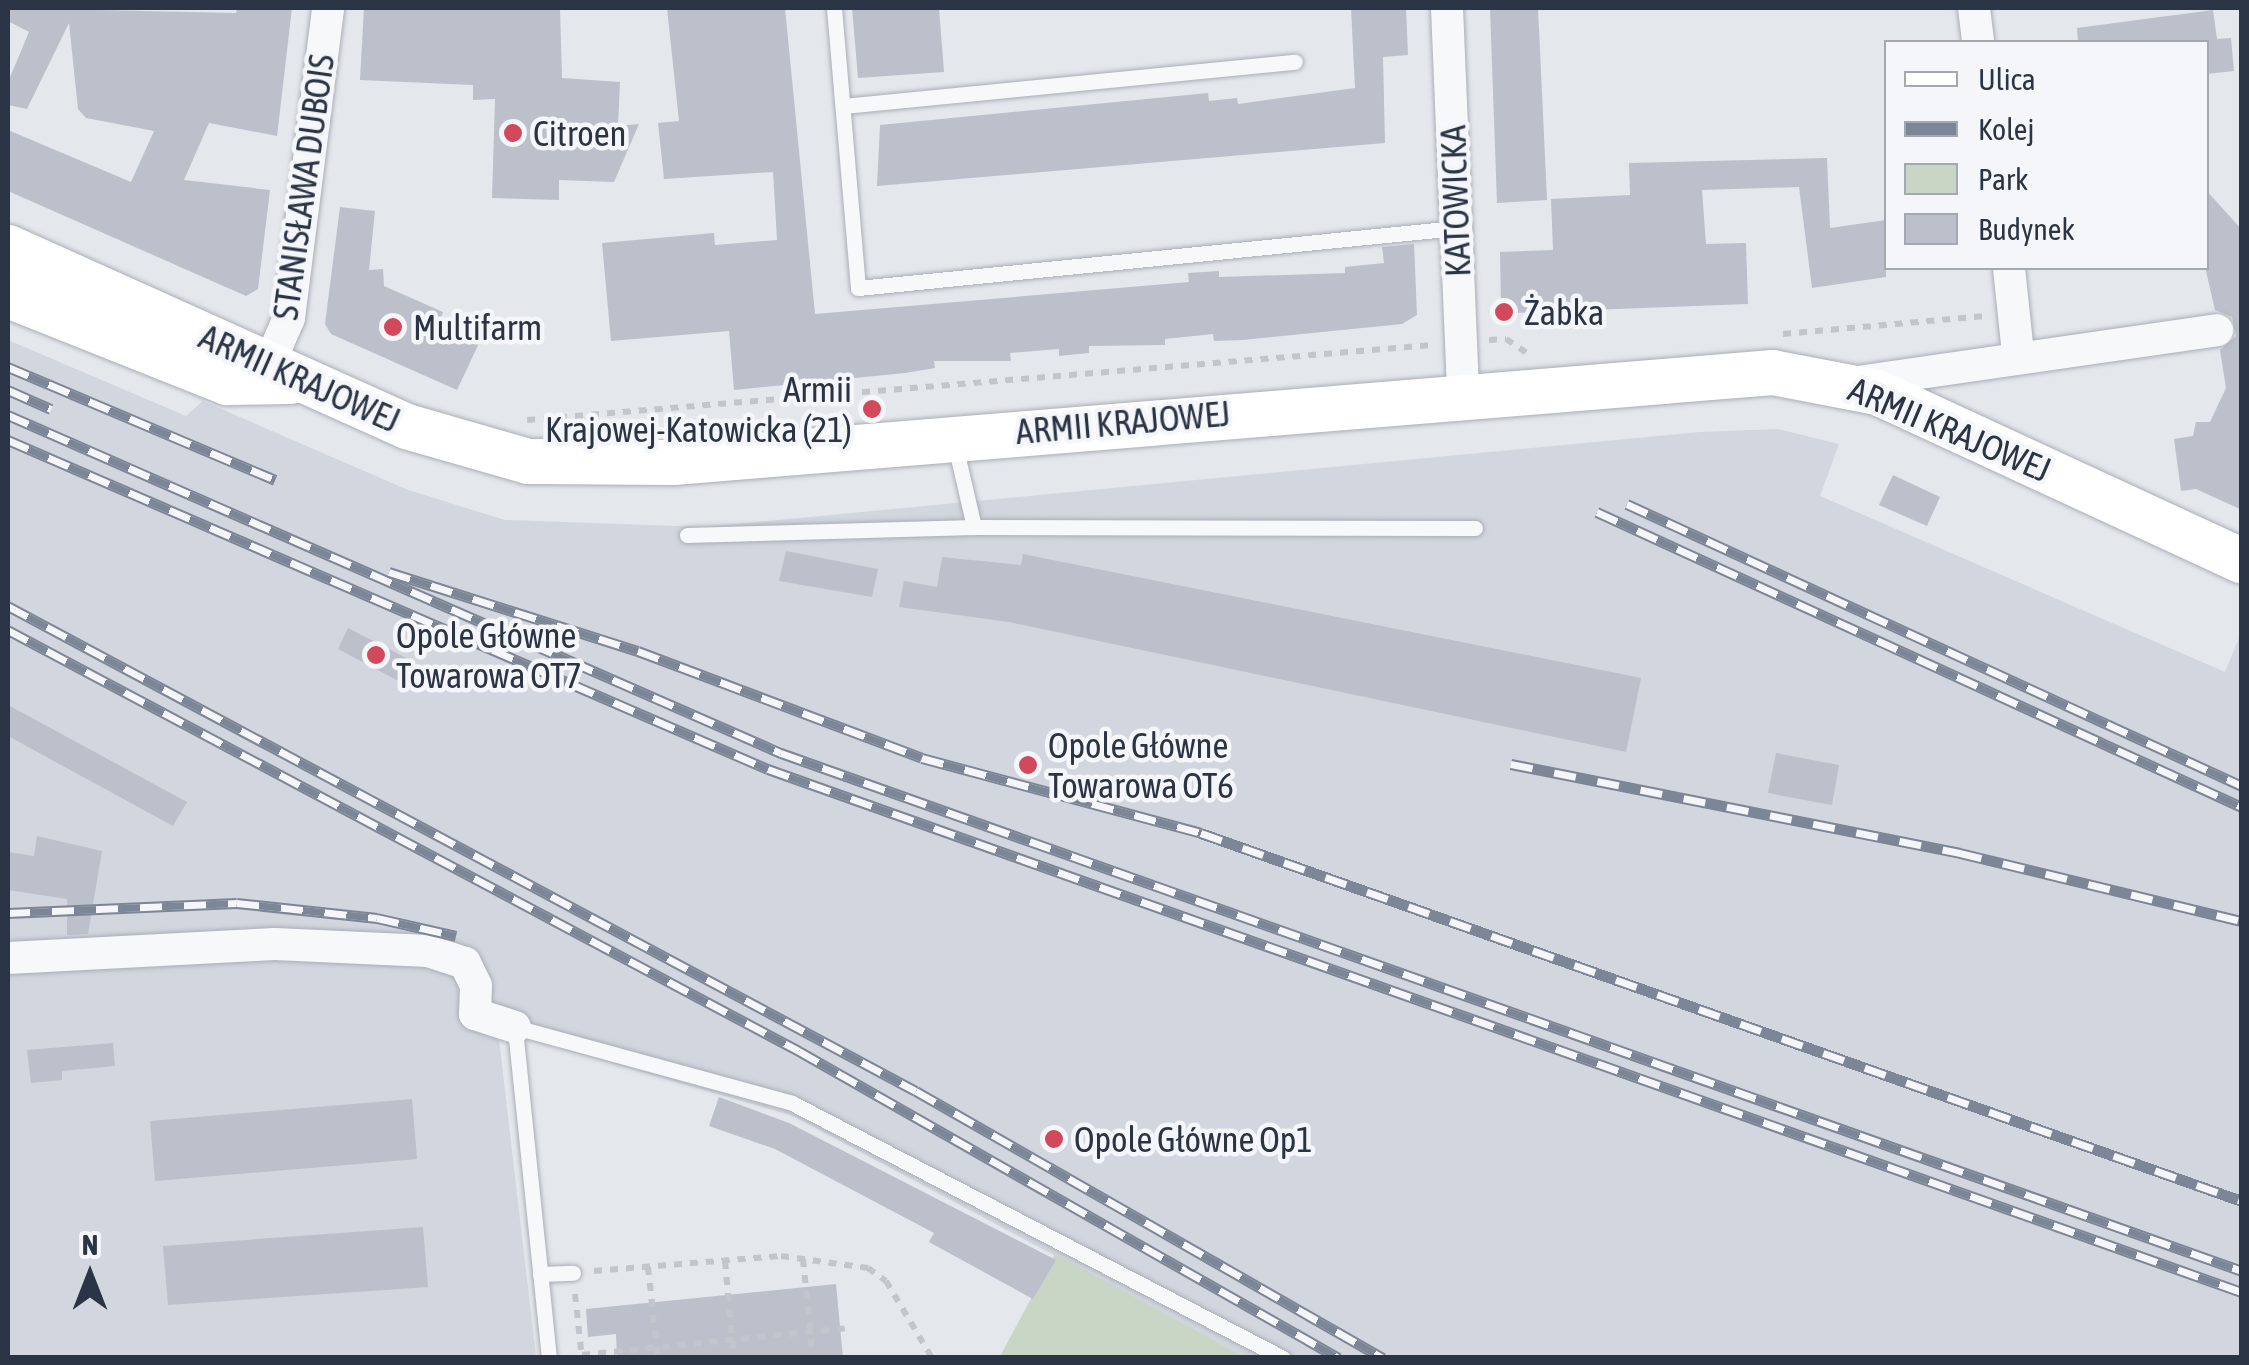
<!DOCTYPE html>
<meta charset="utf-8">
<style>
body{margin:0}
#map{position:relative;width:2249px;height:1365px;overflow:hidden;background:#e4e7ec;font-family:"Asap Condensed",sans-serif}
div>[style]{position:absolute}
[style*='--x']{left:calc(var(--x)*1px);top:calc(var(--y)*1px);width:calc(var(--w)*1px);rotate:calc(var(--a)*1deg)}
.built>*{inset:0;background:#d2d6de}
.green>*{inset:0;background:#c9d6c5}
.building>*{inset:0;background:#bbc0ca}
.path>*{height:6px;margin-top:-3px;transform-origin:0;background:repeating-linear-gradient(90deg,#c2c5cb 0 8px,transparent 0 16px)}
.roads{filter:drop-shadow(0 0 2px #a9aeb7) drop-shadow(0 0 2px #a9aeb7)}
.lane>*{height:15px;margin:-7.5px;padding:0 7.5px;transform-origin:7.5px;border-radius:7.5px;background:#f7f8fa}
.street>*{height:32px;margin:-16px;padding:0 16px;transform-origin:16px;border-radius:16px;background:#f7f8fa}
.secondary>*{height:45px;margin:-22.5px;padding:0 22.5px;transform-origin:22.5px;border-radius:22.5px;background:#fff}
.rail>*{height:11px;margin-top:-5.5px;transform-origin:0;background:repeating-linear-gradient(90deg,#f4f6f9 0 22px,#7d8696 0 44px);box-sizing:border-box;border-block:2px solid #7d8696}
.dots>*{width:28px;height:28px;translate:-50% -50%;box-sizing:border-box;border:5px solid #f4f6f9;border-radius:50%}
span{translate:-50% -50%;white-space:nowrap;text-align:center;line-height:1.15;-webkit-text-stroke:9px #f4f6f9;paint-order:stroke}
.poi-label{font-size:35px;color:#2b3445}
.left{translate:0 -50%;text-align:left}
.right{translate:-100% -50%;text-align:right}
.street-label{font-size:35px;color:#2b3445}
.frame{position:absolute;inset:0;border:10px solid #2b3445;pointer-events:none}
.legend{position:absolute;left:1884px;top:40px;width:325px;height:230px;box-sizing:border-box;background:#f4f6f9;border:2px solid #a4a8b1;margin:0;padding:12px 18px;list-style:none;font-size:30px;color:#2b3445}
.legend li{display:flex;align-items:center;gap:20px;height:50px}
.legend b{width:50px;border:2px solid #a4a8b1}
.north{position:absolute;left:40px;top:1225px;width:100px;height:100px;-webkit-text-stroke:8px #f4f6f9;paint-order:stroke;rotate:0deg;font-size:28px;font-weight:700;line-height:40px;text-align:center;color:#2b3445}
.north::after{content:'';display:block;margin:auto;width:35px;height:45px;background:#2b3445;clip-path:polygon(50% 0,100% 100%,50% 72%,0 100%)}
</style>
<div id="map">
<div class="built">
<i style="clip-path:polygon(8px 340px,186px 416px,203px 401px,408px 490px,505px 520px,705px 527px,1700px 432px,1778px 429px,1839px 444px,1820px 496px,2225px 672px,2241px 633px,2241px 1357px,1245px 1357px,793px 1116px,498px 1030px,536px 1357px,8px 1358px)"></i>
</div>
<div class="green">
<i style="clip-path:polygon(1055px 1254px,1245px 1357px,999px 1358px)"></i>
</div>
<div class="building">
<i style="clip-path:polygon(8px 8px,236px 13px,237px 8px,292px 8px,277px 136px,209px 123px,184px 180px,270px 190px,258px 289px,246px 296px,8px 191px,8px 130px,131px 182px,154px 131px,86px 118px,78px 109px,69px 23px,27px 109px,8px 105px,8px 82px,29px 32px,8px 21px)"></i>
<i style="clip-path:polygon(364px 8px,560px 8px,562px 78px,620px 82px,618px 126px,639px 124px,614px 182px,559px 180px,559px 200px,492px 198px,495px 99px,473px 100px,473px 85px,360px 80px)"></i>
<i style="clip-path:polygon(667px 8px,785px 8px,815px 314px,1189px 282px,1188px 273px,1219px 271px,1219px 277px,1345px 273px,1345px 267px,1384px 263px,1382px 247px,1414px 244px,1417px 315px,1402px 324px,1243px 340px,1214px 341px,1213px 334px,1165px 339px,1165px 345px,1089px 346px,1089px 353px,1059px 356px,1059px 349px,1010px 353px,1011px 361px,934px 361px,935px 368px,905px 373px,734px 390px,729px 331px,611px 341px,602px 243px,714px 233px,715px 245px,777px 240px,773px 172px,664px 179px,658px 123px,679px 121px)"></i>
<i style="clip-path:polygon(852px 8px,939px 8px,944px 72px,858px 78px)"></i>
<i style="clip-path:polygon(1351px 8px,1406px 8px,1408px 55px,1383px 57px,1385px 143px,877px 186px,880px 125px,1208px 93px,1209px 101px,1237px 98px,1238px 104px,1355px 88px)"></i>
<i style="clip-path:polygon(1490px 8px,1538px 8px,1547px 200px,1497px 203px)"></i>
<i style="clip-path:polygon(2213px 10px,2217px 39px,2231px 38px,2234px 71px,2206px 74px,2206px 42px,2078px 42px,2077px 28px)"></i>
<i style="clip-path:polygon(1827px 158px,1830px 228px,1886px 220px,1886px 277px,1812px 288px,1799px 187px,1702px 190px,1706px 244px,1746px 243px,1748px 304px,1510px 313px,1501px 305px,1500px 252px,1553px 250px,1551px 199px,1630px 195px,1629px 163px)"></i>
<i style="clip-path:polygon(2206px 190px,2242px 230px,2242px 510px,2196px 489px,2181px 491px,2174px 439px,2193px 436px,2196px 422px,2210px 422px,2226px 388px,2220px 350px,2236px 336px,2232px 317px,2215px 310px,2206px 271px)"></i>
<i style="clip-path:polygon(340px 207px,375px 211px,369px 270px,383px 269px,384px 286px,443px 312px,441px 318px,481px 339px,457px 390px,331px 334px,325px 324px)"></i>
<i style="clip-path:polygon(1893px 475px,1940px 497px,1927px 526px,1879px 505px)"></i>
<i style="clip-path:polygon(786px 551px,878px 569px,872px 597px,779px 581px)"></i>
<i style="clip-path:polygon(1023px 554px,1641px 678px,1626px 752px,1009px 622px,899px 607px,904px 581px,937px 587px,942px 557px,1021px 565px)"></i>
<i style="clip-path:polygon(348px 628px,414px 662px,404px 684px,338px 649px)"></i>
<i style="clip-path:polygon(8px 705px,187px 802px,173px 826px,8px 736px)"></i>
<i style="clip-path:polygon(1776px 753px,1839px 765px,1832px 805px,1768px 793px)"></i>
<i style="clip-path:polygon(37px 836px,102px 851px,88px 934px,67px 935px,67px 899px,8px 890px,8px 852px,34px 856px)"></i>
<i style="clip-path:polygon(113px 1043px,115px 1066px,62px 1071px,62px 1080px,31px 1083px,27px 1050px)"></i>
<i style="clip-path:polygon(719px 1097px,789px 1123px,1056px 1260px,1033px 1299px,929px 1242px,934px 1233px,775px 1149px,709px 1126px)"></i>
<i style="clip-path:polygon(412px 1099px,417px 1159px,155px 1181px,150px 1121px)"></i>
<i style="clip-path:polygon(423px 1227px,428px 1287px,168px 1305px,163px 1246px)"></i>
<i style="clip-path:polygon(836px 1284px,843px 1358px,617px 1358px,616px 1334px,588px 1337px,586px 1309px)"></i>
</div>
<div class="path">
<i style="--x:1783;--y:334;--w:203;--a:-5.1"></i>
<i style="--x:1489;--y:340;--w:17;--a:-3"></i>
<i style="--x:1506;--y:339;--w:25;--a:34"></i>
<i style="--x:527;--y:420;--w:908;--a:-4.74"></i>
<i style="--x:803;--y:1259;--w:100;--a:84.2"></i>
<i style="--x:725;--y:1261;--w:97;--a:84.7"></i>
<i style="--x:648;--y:1267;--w:92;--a:83.7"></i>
<i style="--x:594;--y:1271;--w:188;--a:-4.6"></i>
<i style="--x:781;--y:1256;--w:88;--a:7.9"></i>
<i style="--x:868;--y:1268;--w:22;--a:36"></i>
<i style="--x:886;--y:1281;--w:90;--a:59.1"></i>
<i style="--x:575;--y:1294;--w:64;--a:83.8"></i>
<i style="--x:582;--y:1355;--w:265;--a:-5.8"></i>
</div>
<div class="roads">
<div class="lane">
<i style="--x:834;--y:8;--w:281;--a:85.1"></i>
<i style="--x:858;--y:288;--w:601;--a:-5.73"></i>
<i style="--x:843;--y:106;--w:454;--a:-5.6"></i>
<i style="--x:974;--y:527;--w:501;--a:0.11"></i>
<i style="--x:687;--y:535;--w:287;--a:-1.6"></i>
<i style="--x:974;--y:527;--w:84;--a:-103"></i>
<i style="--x:540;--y:1274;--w:33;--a:-2"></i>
<i style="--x:549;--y:1358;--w:333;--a:-95.9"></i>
<i style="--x:515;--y:1027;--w:287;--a:15.3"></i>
<i style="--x:792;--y:1103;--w:553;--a:27.45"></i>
</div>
<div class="street">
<i style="--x:1447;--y:8;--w:387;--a:87.6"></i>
<i style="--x:1974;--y:8;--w:34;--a:83"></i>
<i style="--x:2009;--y:268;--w:86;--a:84"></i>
<i style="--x:269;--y:364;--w:50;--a:-66.5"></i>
<i style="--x:289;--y:318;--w:312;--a:-82.8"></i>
<i style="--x:1851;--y:383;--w:370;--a:-8.2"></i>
<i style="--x:8;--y:958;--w:267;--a:-3"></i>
<i style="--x:275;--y:944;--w:153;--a:2.6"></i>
<i style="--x:428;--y:951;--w:39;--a:18"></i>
<i style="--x:465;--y:963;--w:25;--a:64"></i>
<i style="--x:476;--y:986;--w:28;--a:92"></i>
<i style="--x:475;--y:1014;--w:42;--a:18"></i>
</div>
<div class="secondary">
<i style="--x:8;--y:247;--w:436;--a:24.2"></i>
<i style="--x:406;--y:426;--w:127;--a:16"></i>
<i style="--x:528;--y:461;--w:145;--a:0.4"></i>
<i style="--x:673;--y:462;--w:1103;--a:-4.68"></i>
<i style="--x:1772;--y:372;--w:107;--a:10.8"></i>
<i style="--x:1877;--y:392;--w:402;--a:24.8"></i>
<i style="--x:8;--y:295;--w:236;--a:21.7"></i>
<i style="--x:227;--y:382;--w:63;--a:-0.9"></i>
</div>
</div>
<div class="rail">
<i style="--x:8;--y:367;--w:290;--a:22.9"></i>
<i style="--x:8;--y:390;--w:47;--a:23.8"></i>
<i style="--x:8;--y:415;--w:844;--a:23.62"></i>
<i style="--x:781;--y:753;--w:1550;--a:19.52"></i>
<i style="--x:8;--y:440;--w:828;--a:23.41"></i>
<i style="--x:768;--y:769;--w:1564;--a:19.54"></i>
<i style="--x:1627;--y:504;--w:677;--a:24.63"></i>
<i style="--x:1597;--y:512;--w:709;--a:24.58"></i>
<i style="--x:389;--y:572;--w:261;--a:17.6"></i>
<i style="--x:638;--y:651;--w:303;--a:20.6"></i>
<i style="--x:922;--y:758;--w:289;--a:15"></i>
<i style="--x:1201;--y:833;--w:1104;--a:19.47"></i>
<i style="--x:8;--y:606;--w:1029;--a:28.11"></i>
<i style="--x:916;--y:1091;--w:538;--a:29.76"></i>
<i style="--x:8;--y:630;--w:896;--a:28.02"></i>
<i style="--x:799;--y:1051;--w:621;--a:29.62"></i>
<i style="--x:1511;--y:764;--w:458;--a:11.2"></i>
<i style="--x:1960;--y:853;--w:290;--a:13.6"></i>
<i style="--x:8;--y:913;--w:229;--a:-2.5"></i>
<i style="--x:237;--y:903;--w:141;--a:6.1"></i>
<i style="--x:377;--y:918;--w:81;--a:12.8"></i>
</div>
<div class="dots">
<i style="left:513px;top:133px;background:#d1495b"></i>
<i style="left:1504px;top:312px;background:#d1495b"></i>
<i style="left:393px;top:327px;background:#d1495b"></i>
<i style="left:872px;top:409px;background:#d1495b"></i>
<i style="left:376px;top:655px;background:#d1495b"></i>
<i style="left:1028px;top:765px;background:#d1495b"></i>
<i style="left:1054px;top:1139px;background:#d1495b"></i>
</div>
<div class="poi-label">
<span class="left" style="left:533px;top:133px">Citroen</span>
<span class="left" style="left:1524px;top:312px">Żabka</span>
<span class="left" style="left:413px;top:327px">Multifarm</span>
<span class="right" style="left:852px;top:409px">Armii<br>Krajowej-Katowicka (21)</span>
<span class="left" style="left:396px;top:655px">Opole Główne<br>Towarowa OT7</span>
<span class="left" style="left:1048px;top:765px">Opole Główne<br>Towarowa OT6</span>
<span class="left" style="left:1074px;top:1139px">Opole Główne Op1</span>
</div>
<div class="street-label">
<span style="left:303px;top:187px;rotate:-82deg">STANISŁAWA DUBOIS</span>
<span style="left:1455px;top:201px;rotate:-92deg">KATOWICKA</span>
<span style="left:300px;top:378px;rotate:24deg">ARMII KRAJOWEJ</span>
<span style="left:1123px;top:422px;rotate:-5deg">ARMII KRAJOWEJ</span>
<span style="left:1950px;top:429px;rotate:23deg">ARMII KRAJOWEJ</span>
</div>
<div class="frame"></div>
<ul class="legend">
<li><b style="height:12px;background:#fff"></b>Ulica</li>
<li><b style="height:12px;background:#7d8696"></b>Kolej</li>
<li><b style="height:28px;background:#c9d6c5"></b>Park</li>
<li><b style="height:28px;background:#bbc0ca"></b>Budynek</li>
</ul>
<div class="north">N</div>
</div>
